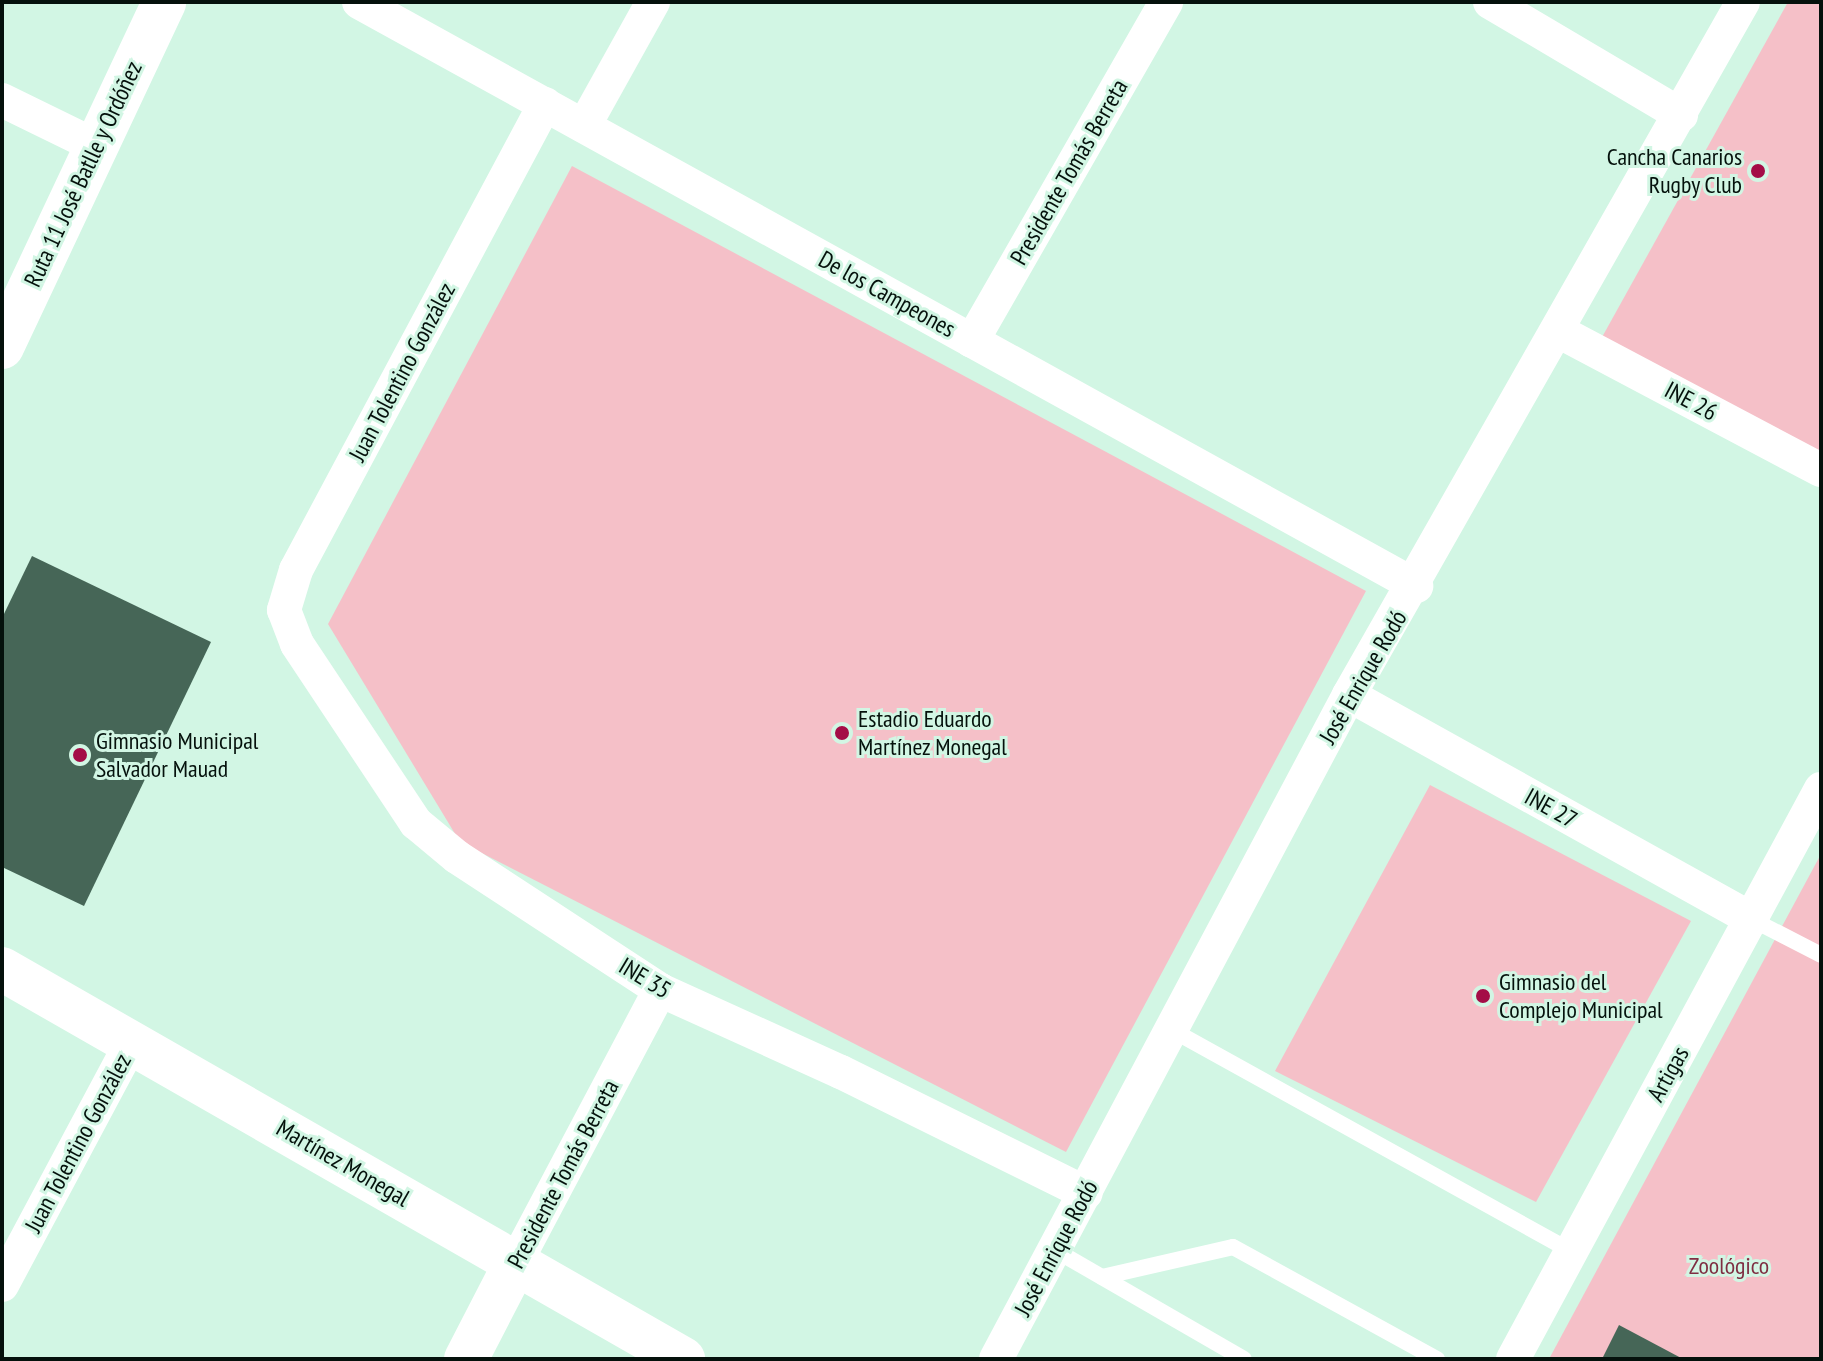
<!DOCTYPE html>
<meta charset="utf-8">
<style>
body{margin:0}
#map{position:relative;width:1823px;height:1361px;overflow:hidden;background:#d2f6e4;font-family:"PT Sans Narrow",sans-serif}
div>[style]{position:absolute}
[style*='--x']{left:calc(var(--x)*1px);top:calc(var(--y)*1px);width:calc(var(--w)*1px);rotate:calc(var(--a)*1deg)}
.green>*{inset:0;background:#f5c0c8}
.building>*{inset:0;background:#466657}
.lane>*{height:16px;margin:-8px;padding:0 8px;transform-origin:8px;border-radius:8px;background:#fff}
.street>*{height:34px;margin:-17px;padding:0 17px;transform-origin:17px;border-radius:17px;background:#fff}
.secondary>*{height:44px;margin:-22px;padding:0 22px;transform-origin:22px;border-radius:22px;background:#fff}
.highway>*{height:44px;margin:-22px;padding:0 22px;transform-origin:22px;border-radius:22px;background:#fff}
.dots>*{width:22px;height:22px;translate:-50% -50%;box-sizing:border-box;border:4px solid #d2f6e4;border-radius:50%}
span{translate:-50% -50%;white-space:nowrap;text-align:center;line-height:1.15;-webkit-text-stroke:6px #d2f6e4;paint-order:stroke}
.poi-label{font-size:24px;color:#05110c}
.right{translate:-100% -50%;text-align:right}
.left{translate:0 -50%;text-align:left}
.street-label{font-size:24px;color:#05110c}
.park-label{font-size:24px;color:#7f2e42}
.frame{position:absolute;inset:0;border:4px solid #05110c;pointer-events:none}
</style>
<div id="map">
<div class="green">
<i style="clip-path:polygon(1788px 2px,1821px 2px,1821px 454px,1601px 339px)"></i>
<i style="clip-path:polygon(572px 166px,1366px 591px,1066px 1152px,460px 842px,328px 624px)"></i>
<i style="clip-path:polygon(1430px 785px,1691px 921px,1536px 1202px,1275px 1071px)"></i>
<i style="clip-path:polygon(1821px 854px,1821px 1359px,1549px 1359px)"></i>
</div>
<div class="building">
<i style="clip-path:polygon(32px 556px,211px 642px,84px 906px,2px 867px,2px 618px)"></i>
<i style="clip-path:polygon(1619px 1325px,1683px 1359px,1602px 1359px)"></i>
</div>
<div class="lane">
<i style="--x:1753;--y:920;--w:76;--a:27.2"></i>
<i style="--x:1172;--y:1030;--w:456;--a:29"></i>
<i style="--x:1055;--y:1250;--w:218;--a:30"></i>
<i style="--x:1102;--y:1277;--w:134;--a:-12.9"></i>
<i style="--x:1233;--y:1247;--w:233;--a:28.8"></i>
</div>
<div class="street">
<i style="--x:359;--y:2;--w:1208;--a:28.92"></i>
<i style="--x:1490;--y:2;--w:222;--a:30.6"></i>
<i style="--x:2;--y:100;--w:107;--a:26.1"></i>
<i style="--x:545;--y:104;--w:528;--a:118.12"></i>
<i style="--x:296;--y:570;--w:42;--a:106.7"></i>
<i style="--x:284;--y:610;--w:36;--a:69"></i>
<i style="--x:297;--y:644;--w:215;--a:56.4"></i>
<i style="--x:416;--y:823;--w:53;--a:39.7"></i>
<i style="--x:457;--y:857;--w:243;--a:33.2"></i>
<i style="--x:660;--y:990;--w:199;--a:24.4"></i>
<i style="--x:841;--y:1072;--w:273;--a:26.3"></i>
<i style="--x:584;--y:126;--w:142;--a:-60.9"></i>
<i style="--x:1560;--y:332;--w:295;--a:27.9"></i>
<i style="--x:972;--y:341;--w:391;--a:-60.2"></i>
<i style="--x:1349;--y:695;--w:462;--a:29.1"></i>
<i style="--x:516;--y:1262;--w:308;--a:-62.1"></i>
<i style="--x:2;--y:1285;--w:274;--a:-61.9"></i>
<i style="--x:996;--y:1359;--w:752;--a:-62"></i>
<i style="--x:1349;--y:695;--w:797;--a:-60.38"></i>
<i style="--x:1513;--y:1359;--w:648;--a:-61.62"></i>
</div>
<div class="secondary">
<i style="--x:466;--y:1359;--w:109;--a:-62.7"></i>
</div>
<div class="highway">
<i style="--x:2;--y:347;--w:381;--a:-64.8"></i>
<i style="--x:2;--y:969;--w:785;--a:29.8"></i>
</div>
<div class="dots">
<i style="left:1758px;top:171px;background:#a40d47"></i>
<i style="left:842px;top:733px;background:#a40d47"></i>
<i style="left:80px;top:755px;background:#a40d47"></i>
<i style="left:1483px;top:996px;background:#a40d47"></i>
</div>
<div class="poi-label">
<span class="right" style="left:1742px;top:171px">Cancha Canarios<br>Rugby Club</span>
<span class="left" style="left:858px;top:733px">Estadio Eduardo<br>Martínez Monegal</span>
<span class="left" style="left:96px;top:755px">Gimnasio Municipal<br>Salvador Mauad</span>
<span class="left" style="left:1499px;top:996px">Gimnasio del<br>Complejo Municipal</span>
</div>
<div class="street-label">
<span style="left:1069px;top:172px;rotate:-60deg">Presidente Tomás Berreta</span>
<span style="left:83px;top:174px;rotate:-65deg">Ruta 11 José Batlle y Ordóñez</span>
<span style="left:887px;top:294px;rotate:29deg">De los Campeones</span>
<span style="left:402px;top:372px;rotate:-62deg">Juan Tolentino González</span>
<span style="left:1691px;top:401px;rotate:28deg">INE 26</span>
<span style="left:1363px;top:677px;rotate:-60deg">José Enrique Rodó</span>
<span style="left:1551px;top:808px;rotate:29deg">INE 27</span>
<span style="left:645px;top:978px;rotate:31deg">INE 35</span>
<span style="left:1668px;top:1074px;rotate:-61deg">Artigas</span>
<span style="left:78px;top:1143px;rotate:-62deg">Juan Tolentino González</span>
<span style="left:343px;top:1163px;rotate:30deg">Martínez Monegal</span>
<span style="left:563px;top:1174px;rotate:-62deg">Presidente Tomás Berreta</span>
<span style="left:1056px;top:1248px;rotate:-62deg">José Enrique Rodó</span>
</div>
<div class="park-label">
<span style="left:1729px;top:1266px">Zoológico</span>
</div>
<div class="frame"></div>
</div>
